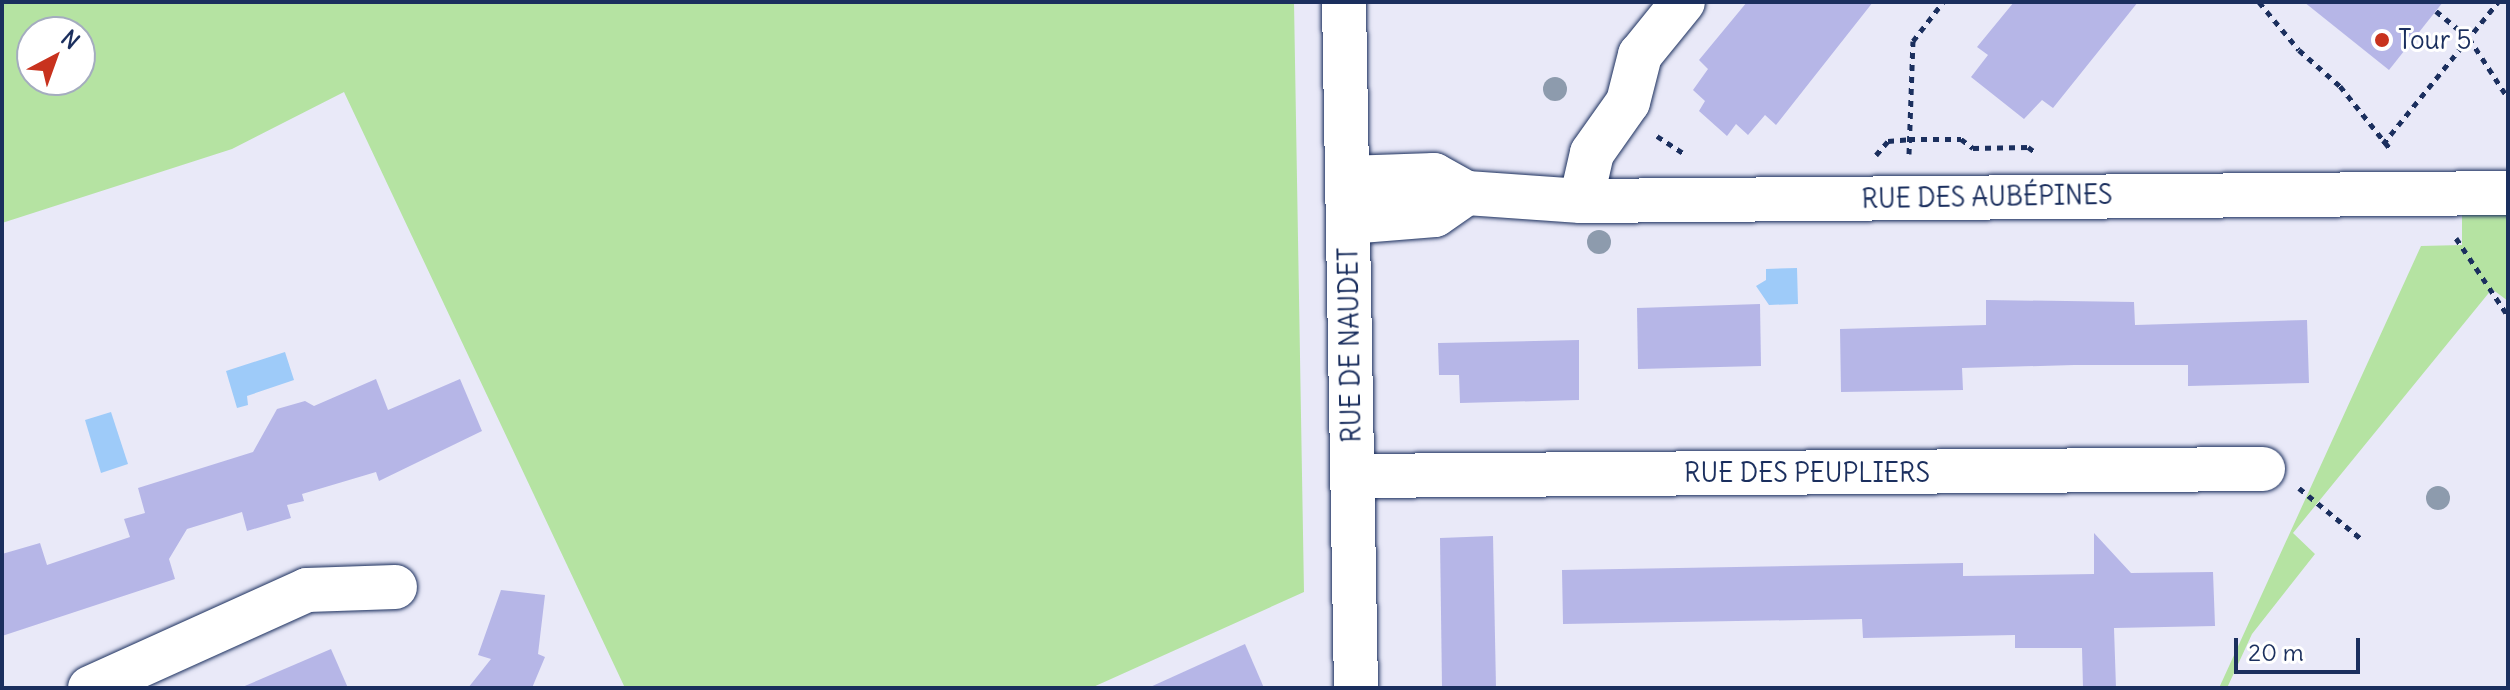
<!DOCTYPE html>
<meta charset="utf-8">
<style>
body{margin:0}
#map{position:relative;width:2510px;height:690px;overflow:hidden;background:#e9e9f8;font-family:Delius,sans-serif}
div>[style]{position:absolute}
[style*='--x']{left:calc(var(--x)*1px);top:calc(var(--y)*1px);width:calc(var(--w)*1px);rotate:calc(var(--a)*1deg)}
.green>*{inset:0;background:#b5e3a2}
.water>*{inset:0;background:#9ecbf9}
.building>*{inset:0;background:#b6b6e7}
.path>*{height:5px;margin-top:-2.5px;transform-origin:0;background:repeating-linear-gradient(90deg,#1b2f5e 0 6px,transparent 0 12px)}
.roads{filter:drop-shadow(0 0 2px #1b2f5e) drop-shadow(0 0 2px #1b2f5e)}
.minor>*{height:44px;margin:-22px;padding:0 22px;transform-origin:22px;border-radius:22px;background:#fff}
.trees>*{width:24px;height:24px;margin:-12px;border-radius:50%;background:#8d9bad}
.dots>*{width:22px;height:22px;translate:-50% -50%;box-sizing:border-box;border:4px solid #fff;border-radius:50%}
span{translate:-50% -50%;white-space:nowrap;text-align:center;line-height:1.15;-webkit-text-stroke:6px #fff;paint-order:stroke}
.poi-label{font-size:26px;color:#1b2f5e}
.left{translate:0 -50%;text-align:left}
.street-label{font-size:26px;color:#1b2f5e}
.frame{position:absolute;inset:0;border:4px solid #1b2f5e;pointer-events:none}
.north{position:absolute;left:16px;top:16px;width:80px;height:80px;box-sizing:border-box;background:#fff;border:2px solid #a4acbf;border-radius:50%;rotate:41deg;font-size:22px;font-weight:700;line-height:32px;text-align:center;color:#1b2f5e}
.north::after{content:'';display:block;margin:auto;width:28px;height:36px;background:#c8321e;clip-path:polygon(50% 0,100% 100%,50% 72%,0 100%)}
.scale{position:absolute;left:2234px;top:638px;width:126px;height:36px;box-sizing:border-box;border:4px solid #1b2f5e;border-top:0;padding-left:10px;font-size:24px;line-height:28px;white-space:nowrap;color:#1b2f5e;-webkit-text-stroke:6px #fff;paint-order:stroke}
</style>
<div id="map">
<div class="green">
<i style="clip-path:polygon(evenodd,2px 2px,1294px 2px,1304px 592px,1091px 688px,625px 688px,344px 92px,232px 149px,2px 223px,2px 2px,32px 32px,80px 32px,80px 80px,32px 80px,32px 32px)"></i>
<i style="clip-path:polygon(2508px 211px,2508px 301px,2492px 289px,2293px 533px,2315px 554px,2252px 634px,2227px 688px,2219px 688px,2421px 246px,2462px 245px,2462px 212px)"></i>
</div>
<div class="water">
<i style="clip-path:polygon(1797px 268px,1798px 304px,1769px 305px,1756px 286px,1766px 280px,1766px 269px)"></i>
<i style="clip-path:polygon(285px 352px,294px 380px,247px 396px,248px 405px,237px 408px,226px 371px)"></i>
<i style="clip-path:polygon(111px 412px,128px 464px,101px 473px,85px 420px)"></i>
</div>
<div class="building">
<i style="clip-path:polygon(1747px 2px,1873px 2px,1776px 125px,1765px 115px,1748px 135px,1736px 124px,1727px 136px,1699px 111px,1705px 101px,1693px 90px,1708px 69px,1699px 60px)"></i>
<i style="clip-path:polygon(2014px 2px,2138px 2px,2053px 108px,2042px 100px,2024px 119px,1971px 77px,1988px 55px,1977px 47px)"></i>
<i style="clip-path:polygon(2304px 2px,2443px 2px,2389px 70px)"></i>
<i style="clip-path:polygon(1986px 300px,2134px 302px,2135px 325px,2307px 320px,2309px 383px,2188px 386px,2188px 365px,2074px 365px,1962px 368px,1963px 390px,1841px 392px,1840px 329px,1986px 325px)"></i>
<i style="clip-path:polygon(1760px 304px,1761px 366px,1638px 369px,1637px 308px)"></i>
<i style="clip-path:polygon(1579px 340px,1579px 400px,1460px 403px,1459px 375px,1439px 375px,1438px 343px)"></i>
<i style="clip-path:polygon(376px 379px,388px 410px,460px 379px,482px 431px,379px 481px,376px 472px,302px 494px,304px 501px,287px 505px,291px 518px,247px 531px,242px 512px,187px 529px,169px 559px,175px 579px,2px 636px,2px 554px,40px 543px,47px 565px,130px 537px,124px 519px,145px 513px,138px 488px,253px 452px,277px 409px,305px 401px,314px 406px)"></i>
<i style="clip-path:polygon(2094px 533px,2131px 573px,2213px 572px,2215px 626px,2114px 628px,2116px 688px,2083px 688px,2082px 648px,2015px 648px,2015px 635px,1863px 638px,1862px 619px,1563px 624px,1562px 570px,1963px 563px,1963px 576px,2094px 574px)"></i>
<i style="clip-path:polygon(1493px 536px,1496px 688px,1442px 688px,1440px 538px)"></i>
<i style="clip-path:polygon(501px 590px,545px 595px,538px 654px,545px 657px,532px 688px,468px 688px,491px 659px,478px 655px)"></i>
<i style="clip-path:polygon(1245px 644px,1264px 688px,1148px 688px)"></i>
<i style="clip-path:polygon(331px 649px,348px 688px,240px 688px)"></i>
</div>
<div class="path">
<i style="--x:2259;--y:2;--w:62;--a:50.2"></i>
<i style="--x:2299;--y:50;--w:55;--a:41.3"></i>
<i style="--x:2340;--y:86;--w:82;--a:51.4"></i>
<i style="--x:2436;--y:11;--w:43;--a:39.3"></i>
<i style="--x:2469;--y:38;--w:72;--a:57"></i>
<i style="--x:1657;--y:136;--w:35;--a:33"></i>
<i style="--x:2383;--y:144;--w:183;--a:-51"></i>
<i style="--x:1909;--y:154;--w:113;--a:-88"></i>
<i style="--x:1913;--y:41;--w:49;--a:-52.4"></i>
<i style="--x:1876;--y:155;--w:18;--a:-49"></i>
<i style="--x:1888;--y:141;--w:21;--a:-5"></i>
<i style="--x:1909;--y:139;--w:52;--a:0"></i>
<i style="--x:1961;--y:139;--w:15;--a:37"></i>
<i style="--x:1973;--y:148;--w:55;--a:-1"></i>
<i style="--x:2028;--y:147;--w:9;--a:36"></i>
<i style="--x:2456;--y:238;--w:94;--a:56.3"></i>
<i style="--x:2299;--y:488;--w:79;--a:39.3"></i>
</div>
<div class="roads">
<div class="minor">
<i style="--x:1344;--y:2;--w:686;--a:89"></i>
<i style="--x:1347;--y:178;--w:87;--a:-2"></i>
<i style="--x:1434;--y:175;--w:38;--a:29"></i>
<i style="--x:1467;--y:193;--w:114;--a:4"></i>
<i style="--x:1581;--y:201;--w:927;--a:-0.49"></i>
<i style="--x:1581;--y:201;--w:49;--a:-77.1"></i>
<i style="--x:1592;--y:153;--w:62;--a:-54.8"></i>
<i style="--x:1628;--y:102;--w:49;--a:-75.7"></i>
<i style="--x:1640;--y:55;--w:68;--a:-50.9"></i>
<i style="--x:1348;--y:222;--w:87;--a:-4.6"></i>
<i style="--x:1435;--y:215;--w:39;--a:-35"></i>
<i style="--x:1352;--y:476;--w:911;--a:-0.44"></i>
<i style="--x:90;--y:688;--w:238;--a:-24.3"></i>
<i style="--x:307;--y:590;--w:88;--a:-2"></i>
</div>
</div>
<div class="trees">
<i style="left:1555px;top:89px"></i>
<i style="left:1599px;top:242px"></i>
<i style="left:2438px;top:498px"></i>
</div>
<div class="dots">
<i style="left:2382px;top:40px;background:#c8321e"></i>
</div>
<div class="poi-label">
<span class="left" style="left:2398px;top:40px">Tour 5</span>
</div>
<div class="street-label">
<span style="left:1987px;top:197px;rotate:-1deg">RUE DES AUBÉPINES</span>
<span style="left:1350px;top:345px;rotate:-91deg">RUE DE NAUDET</span>
<span style="left:1807px;top:473px">RUE DES PEUPLIERS</span>
</div>
<div class="frame"></div>
<div class="north">N</div>
<div class="scale">20 m</div>
</div>
